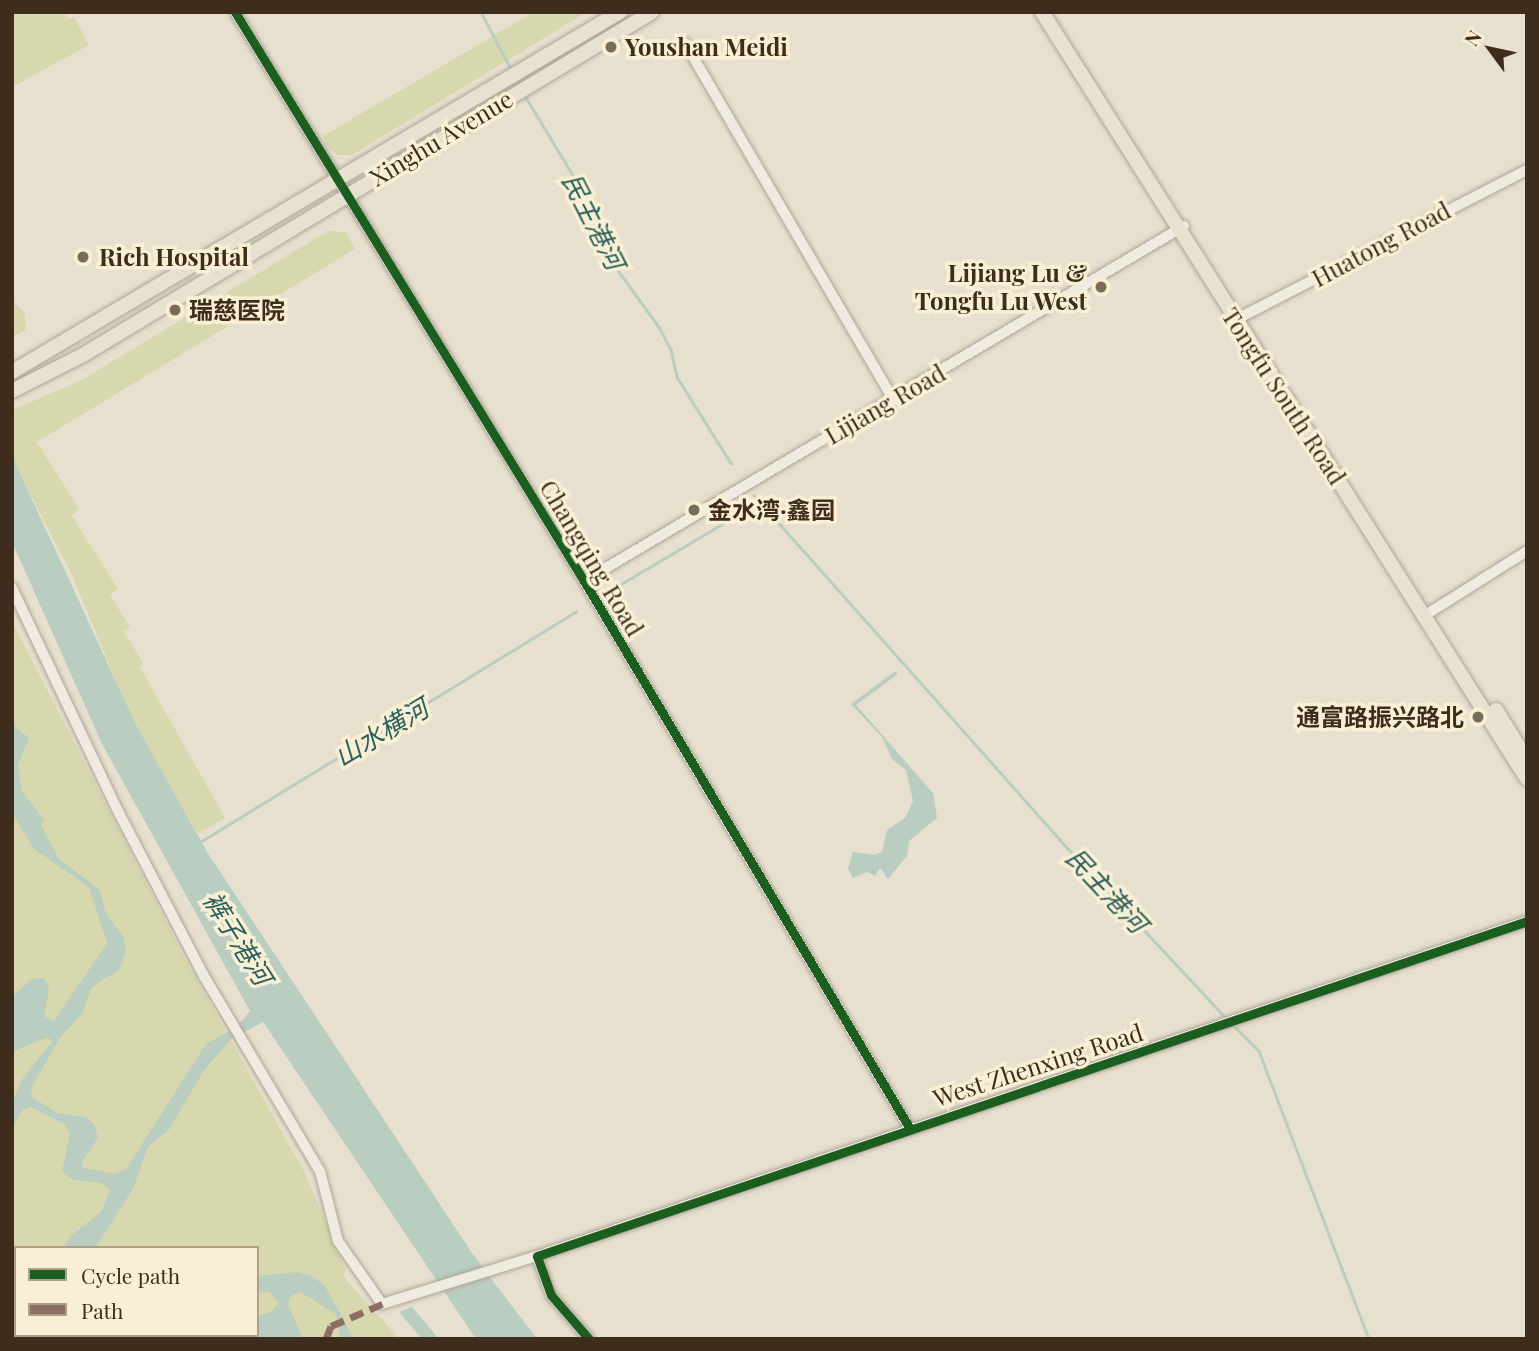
<!DOCTYPE html>
<meta charset="utf-8">
<style>
body{margin:0}
#map{position:relative;width:1539px;height:1351px;overflow:hidden;background:#e8e0ce;font-family:"Playfair Display","Noto Sans SC",serif}
div>[style]{position:absolute}
[style*='--x']{left:calc(var(--x)*1px);top:calc(var(--y)*1px);width:calc(var(--w)*1px);rotate:calc(var(--a)*1deg)}
.green>*{inset:0;background:#d8d8af}
.water>*{inset:0;background:#bacdc1}
.stream>*{height:2.5px;margin:-1.25px;padding:0 1.25px;transform-origin:1.25px;border-radius:1.25px;background:#bacdc1}
.roads{filter:drop-shadow(0 0 2px #ada597) drop-shadow(0 0 2px #ada597)}
.minor>*{height:10px;margin:-5px;padding:0 5px;transform-origin:5px;border-radius:5px;background:#efebe1}
.major>*{height:14px;margin:-7px;padding:0 7px;transform-origin:7px;border-radius:7px;background:#e7e1d1}
.quiet>*{height:7px;margin-top:-3.5px;transform-origin:0;background:repeating-linear-gradient(90deg,#8d6e63 0 14px,transparent 0 21px)}
.cycleway>*{height:9px;margin:-4.5px;padding:0 4.5px;transform-origin:4.5px;border-radius:4.5px;background:#1b5e20}
.dots>*{width:19px;height:19px;translate:-50% -50%;box-sizing:border-box;border:4px solid #f9efd4;border-radius:50%}
span{translate:-50% -50%;white-space:nowrap;text-align:center;line-height:1.15;-webkit-text-stroke:7px #f9efd4;paint-order:stroke}
.poi-label{font-size:24px;color:#3e2d1d;font-weight:700}
.left{translate:0 -50%;text-align:left}
.right{translate:-100% -50%;text-align:right}
.street-label{font-size:24px;color:#3e2d1d}
.water-label{font-size:26px;color:#2b5f5c;font-style:italic}
.frame{position:absolute;inset:0;border:14px solid #3e2d1d;pointer-events:none}
.legend{position:absolute;left:14px;top:1246px;width:245px;height:91px;box-sizing:border-box;background:#f9efd4;border:2px solid #aea18b;margin:0;padding:9px 12px;list-style:none;font-size:21px;color:#3e2d1d}
.legend li{display:flex;align-items:center;gap:14px;height:35px}
.legend b{width:35px;border:2px solid #aea18b}
.north{position:absolute;left:1455px;top:14px;width:70px;height:70px;-webkit-text-stroke:5px #f9efd4;paint-order:stroke;rotate:303deg;font-size:19px;font-weight:700;line-height:28px;text-align:center;color:#3e2d1d}
.north::after{content:'';display:block;margin:auto;width:24px;height:32px;background:#3e2d1d;clip-path:polygon(50% 0,100% 100%,50% 72%,0 100%)}
</style>
<div id="map">
<div class="green">
<i style="clip-path:polygon(12px 12px,63px 12px,69px 19px,74px 17px,89px 45px,12px 87px)"></i>
<i style="clip-path:polygon(534px 12px,587px 12px,352px 155px,337px 155px,326px 145px,323px 136px)"></i>
<i style="clip-path:polygon(328px 231px,346px 232px,355px 249px,37px 442px,79px 509px,72px 516px,118px 589px,110px 595px,130px 627px,124px 631px,143px 663px,140px 667px,225px 818px,198px 834px,132px 720px,72px 575px,12px 459px,12px 410px,80px 381px)"></i>
<i style="clip-path:polygon(12px 301px,25px 313px,25px 331px,12px 337px)"></i>
<i style="clip-path:polygon(evenodd,12px 621px,181px 952px,304px 1171px,346px 1271px,343px 1276px,399px 1339px,12px 1339px,12px 621px,16px 1248px,257px 1248px,257px 1335px,16px 1335px,16px 1248px)"></i>
</div>
<div class="water">
<i style="clip-path:polygon(12px 456px,136px 725px,209px 855px,474px 1256px,537px 1339px,476px 1339px,263px 1022px,231px 1039px,203px 1072px,168px 1131px,148px 1147px,133px 1189px,95px 1248px,63px 1248px,70px 1236px,101px 1212px,110px 1190px,101px 1183px,73px 1180px,62px 1172px,70px 1132px,64px 1124px,31px 1107px,23px 1109px,12px 1127px,12px 1105px,21px 1081px,53px 1040px,45px 1038px,12px 1052px,12px 997px,32px 979px,45px 978px,49px 990px,44px 1016px,54px 1021px,107px 943px,89px 887px,34px 849px,14px 816px,12px 724px,29px 738px,18px 765px,22px 792px,44px 819px,41px 825px,59px 859px,100px 890px,106px 914px,123px 936px,126px 951px,119px 970px,92px 987px,82px 1014px,60px 1038px,31px 1088px,32px 1097px,57px 1113px,86px 1117px,94px 1124px,98px 1138px,82px 1162px,83px 1168px,115px 1174px,126px 1169px,206px 1044px,237px 1027px,250px 1011px,102px 744px,12px 542px)"></i>
<i style="clip-path:polygon(895px 671px,898px 674px,856px 705px,933px 793px,937px 818px,909px 841px,907px 856px,888px 879px,880px 868px,875px 876px,867px 872px,853px 878px,848px 869px,853px 852px,875px 855px,882px 852px,887px 830px,905px 818px,913px 801px,906px 770px,892px 759px,882px 737px,851px 704px)"></i>
<i style="clip-path:polygon(297px 1272px,311px 1275px,325px 1286px,354px 1339px,341px 1339px,336px 1314px,300px 1292px,291px 1295px,288px 1304px,303px 1339px,208px 1335px,257px 1335px,257px 1316px,271px 1312px,279px 1302px,269px 1292px,257px 1293px,257px 1276px)"></i>
<i style="clip-path:polygon(412px 1307px,439px 1339px,422px 1339px,399px 1312px)"></i>
</div>
<div class="stream">
<i style="--x:481;--y:12;--w:64;--a:62.2"></i>
<i style="--x:524;--y:94;--w:141;--a:58.9"></i>
<i style="--x:597;--y:215;--w:41;--a:76"></i>
<i style="--x:607;--y:255;--w:89;--a:54.2"></i>
<i style="--x:659;--y:327;--w:26;--a:62"></i>
<i style="--x:671;--y:350;--w:28;--a:77"></i>
<i style="--x:677;--y:377;--w:102;--a:57.9"></i>
<i style="--x:754;--y:495;--w:464;--a:48.4"></i>
<i style="--x:1062;--y:842;--w:242;--a:47"></i>
<i style="--x:611;--y:590;--w:172;--a:-30.7"></i>
<i style="--x:200;--y:842;--w:441;--a:-31.5"></i>
<i style="--x:1232;--y:1024;--w:38;--a:45"></i>
<i style="--x:1259;--y:1051;--w:308;--a:69.1"></i>
</div>
<div class="roads">
<div class="minor">
<i style="--x:235;--y:12;--w:668;--a:58.48"></i>
<i style="--x:584;--y:581;--w:635;--a:59.24"></i>
<i style="--x:685;--y:43;--w:414;--a:59.7"></i>
<i style="--x:1235;--y:320;--w:328;--a:-27.2"></i>
<i style="--x:584;--y:581;--w:697;--a:-30.61"></i>
<i style="--x:12;--y:588;--w:249;--a:64.6"></i>
<i style="--x:119;--y:813;--w:184;--a:62.5"></i>
<i style="--x:204;--y:976;--w:227;--a:59.3"></i>
<i style="--x:320;--y:1171;--w:72;--a:75.6"></i>
<i style="--x:338;--y:1241;--w:77;--a:55.1"></i>
<i style="--x:382;--y:1304;--w:162;--a:-17.2"></i>
<i style="--x:1427;--y:614;--w:118;--a:-32.2"></i>
<i style="--x:589;--y:1339;--w:58;--a:-130.8"></i>
<i style="--x:551;--y:1295;--w:41;--a:-109.7"></i>
<i style="--x:537;--y:1256;--w:1045;--a:-18.69"></i>
</div>
<div class="major">
<i style="--x:1042;--y:12;--w:907;--a:57.69"></i>
<i style="--x:12;--y:372;--w:707;--a:-30.63"></i>
<i style="--x:12;--y:391;--w:80;--a:-26.9"></i>
<i style="--x:83;--y:355;--w:664;--a:-31.08"></i>
<i style="--x:1496;--y:710;--w:59;--a:58.2"></i>
</div>
</div>
<div class="quiet">
<i style="--x:326;--y:1339;--w:14;--a:-69"></i>
<i style="--x:331;--y:1326;--w:56;--a:-23.3"></i>
</div>
<div class="cycleway">
<i style="--x:235;--y:12;--w:668;--a:58.48"></i>
<i style="--x:584;--y:581;--w:635;--a:59.24"></i>
<i style="--x:589;--y:1339;--w:58;--a:-130.8"></i>
<i style="--x:551;--y:1295;--w:41;--a:-109.7"></i>
<i style="--x:537;--y:1256;--w:1045;--a:-18.69"></i>
</div>
<div class="dots">
<i style="left:611px;top:47px;background:#7a6c5b"></i>
<i style="left:83px;top:257px;background:#7a6c5b"></i>
<i style="left:1101px;top:287px;background:#7a6c5b"></i>
<i style="left:175px;top:310px;background:#7a6c5b"></i>
<i style="left:694px;top:510px;background:#7a6c5b"></i>
<i style="left:1478px;top:717px;background:#7a6c5b"></i>
</div>
<div class="poi-label">
<span class="left" style="left:625px;top:47px">Youshan Meidi</span>
<span class="left" style="left:99px;top:257px">Rich Hospital</span>
<span class="right" style="left:1087px;top:287px">Lijiang Lu &amp;<br>Tongfu Lu West</span>
<span class="left" style="left:189px;top:310px">瑞慈医院</span>
<span class="left" style="left:708px;top:510px">金水湾·鑫园</span>
<span class="right" style="left:1464px;top:717px">通富路振兴路北</span>
</div>
<div class="street-label">
<span style="left:441px;top:138px;rotate:-31deg">Xinghu Avenue</span>
<span style="left:1381px;top:244px;rotate:-28deg">Huatong Road</span>
<span style="left:1284px;top:396px;rotate:57deg">Tongfu South Road</span>
<span style="left:885px;top:404px;rotate:-30deg">Lijiang Road</span>
<span style="left:592px;top:558px;rotate:59deg">Changqing Road</span>
<span style="left:1038px;top:1065px;rotate:-18deg">West Zhenxing Road</span>
</div>
<div class="water-label">
<span style="left:594px;top:221px;rotate:63deg">民主港河</span>
<span style="left:381px;top:732px;rotate:-31deg">山水横河</span>
<span style="left:1107px;top:890px;rotate:47deg">民主港河</span>
<span style="left:238px;top:938px;rotate:58deg">裤子港河</span>
</div>
<div class="frame"></div>
<ul class="legend">
<li><b style="height:9px;background:#1b5e20"></b>Cycle path</li>
<li><b style="height:9px;background:#8d6e63"></b>Path</li>
</ul>
<div class="north">N</div>
</div>
